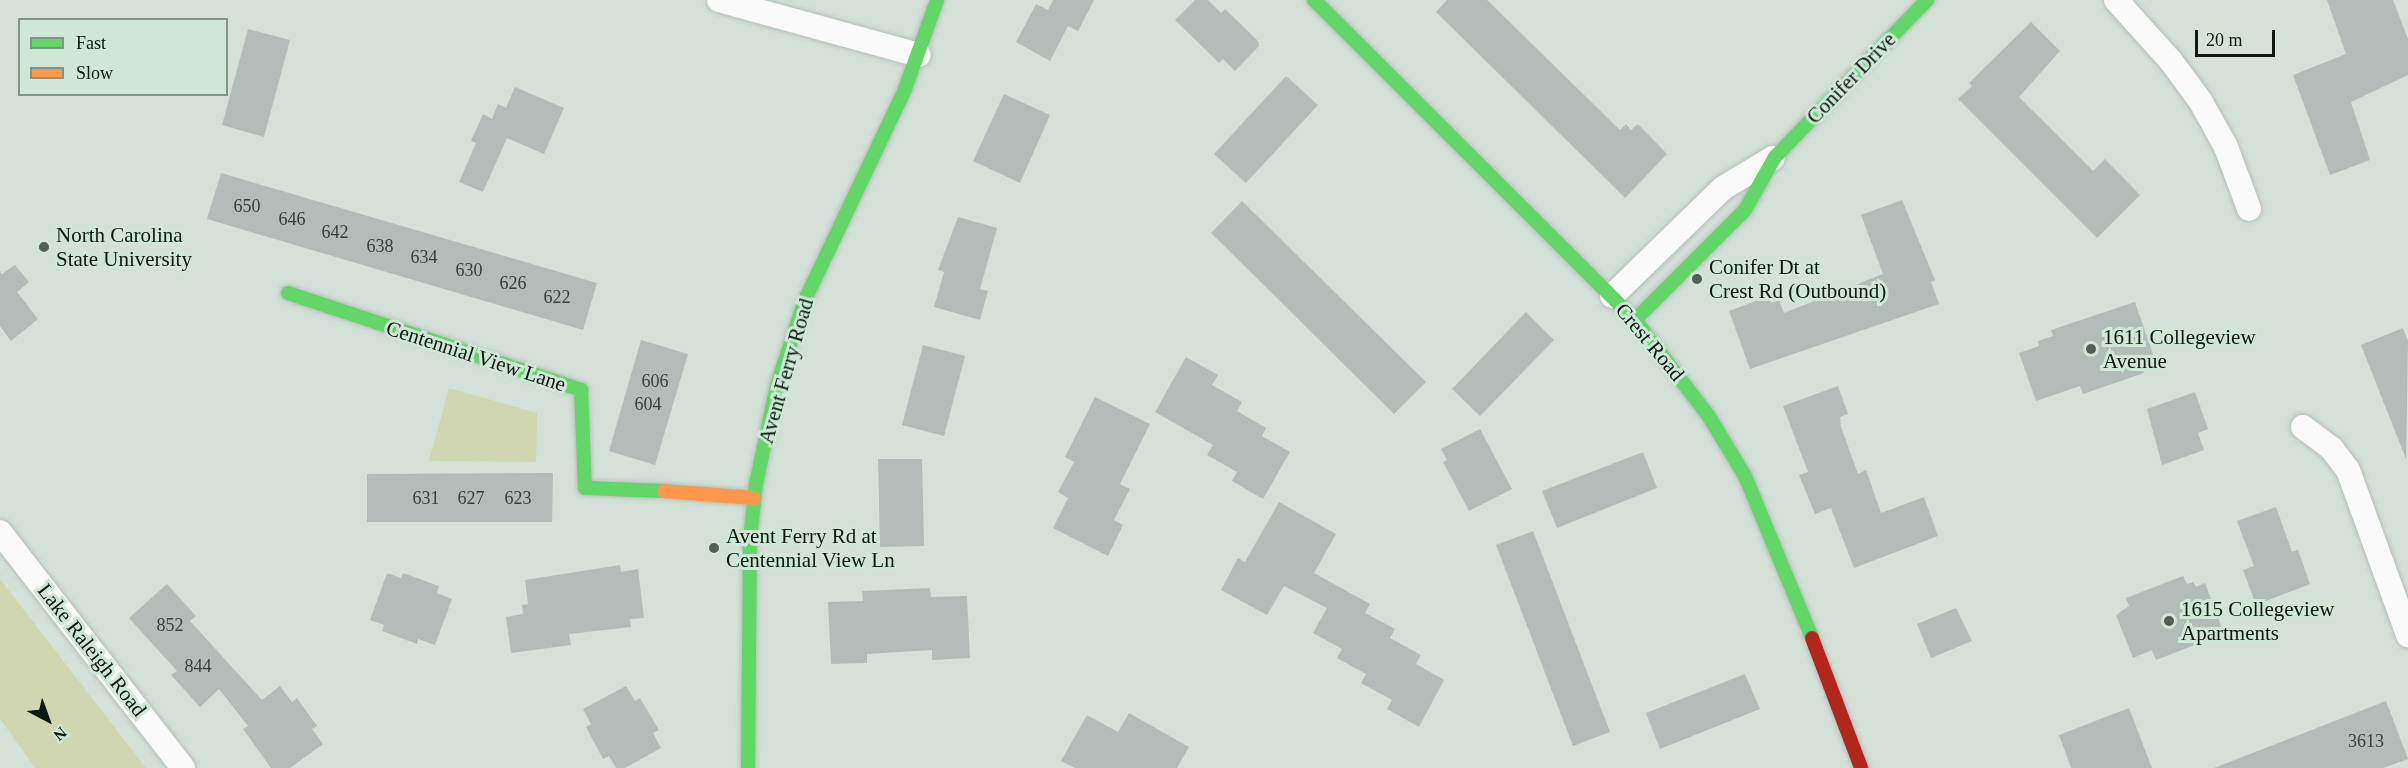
<!DOCTYPE html>
<style>
body{margin:0}
#map{position:relative;width:2408px;height:768px;overflow:hidden;background:#d4e1d8;font-family:Georgia,serif}
div>[style]{position:absolute}
[style*='--x']{left:calc(var(--x)*1px);top:calc(var(--y)*1px);width:calc(var(--w)*1px);rotate:calc(var(--a)*1deg)}
.green>*{inset:0;background:#cfd6b0}
.building>*{inset:0;background:#b1bdb8}
.roads{filter:drop-shadow(0 0 2px #b4bfb8) drop-shadow(0 0 2px #b4bfb8)}
.street>*{height:24px;margin:-12px;padding:0 12px;transform-origin:12px;border-radius:12px;background:#f9faf9}
.fast>*{height:14px;margin:-7px;padding:0 7px;transform-origin:7px;border-radius:7px;background:#63d668}
.slow>*{height:14px;margin:-7px;padding:0 7px;transform-origin:7px;border-radius:7px;background:#ff974d}
.jam>*{height:14px;margin:-7px;padding:0 7px;transform-origin:7px;border-radius:7px;background:#b3261e}
.dots>*{width:16px;height:16px;translate:-50% -50%;box-sizing:border-box;border:3px solid #cee7d7;border-radius:50%}
span{translate:-50% -50%;white-space:nowrap;text-align:center;line-height:1.15;-webkit-text-stroke:6px #cee7d7;paint-order:stroke}
.number-label{font-size:18px;color:#37403b}
.number-label span{-webkit-text-stroke-width:0}
.street-label{font-size:21px;color:#0e1711}
.poi-label{font-size:21px;color:#0e1711}
.left{translate:0 -50%;text-align:left}
.legend{position:absolute;left:18px;top:18px;width:210px;height:78px;box-sizing:border-box;background:#cee7d7;border:2px solid #819488;margin:0;padding:8px 10px;list-style:none;font-size:18px;color:#0e1711}
.legend li{display:flex;align-items:center;gap:12px;height:30px}
.legend b{width:30px;border:2px solid #819488}
.north{position:absolute;left:18px;top:690px;width:60px;height:60px;-webkit-text-stroke:4px #cee7d7;paint-order:stroke;rotate:139deg;font-size:16px;font-weight:700;line-height:24px;text-align:center;color:#0e1711}
.north::after{content:'';display:block;margin:auto;width:21px;height:27px;background:#0e1711;clip-path:polygon(50% 0,100% 100%,50% 72%,0 100%)}
.scale{position:absolute;left:2195px;top:30px;width:80px;height:27px;box-sizing:border-box;border:3px solid #0e1711;border-top:0;padding-left:8px;font-size:18px;line-height:21px;white-space:nowrap;color:#0e1711;-webkit-text-stroke:4px #cee7d7;paint-order:stroke}
</style>
<div id="map">
<div class="green">
<i style="clip-path:polygon(449px 388px,537px 413px,536px 462px,429px 461px)"></i>
<i style="clip-path:polygon(0 579px,146px 768px,35px 768px,0 719px)"></i>
</div>
<div class="building">
<i style="clip-path:polygon(1053px 0,1094px 0,1078px 31px,1068px 26px,1050px 61px,1016px 42px,1036px 4px,1048px 10px)"></i>
<i style="clip-path:polygon(1195px 0,1208px 0,1221px 13px,1225px 9px,1258px 41px,1259px 46px,1235px 71px,1223px 59px,1219px 63px,1175px 20px)"></i>
<i style="clip-path:polygon(1447px 0,1487px 0,1620px 130px,1626px 124px,1631px 130px,1638px 124px,1667px 154px,1625px 198px,1436px 12px)"></i>
<i style="clip-path:polygon(2327px 0,2393px 0,2408px 39px,2408px 75px,2351px 102px,2370px 160px,2330px 175px,2293px 75px,2346px 54px)"></i>
<i style="clip-path:polygon(2031px 22px,2060px 51px,2019px 97px,2093px 171px,2105px 159px,2140px 195px,2097px 238px,1958px 99px,1972px 86px,1969px 83px)"></i>
<i style="clip-path:polygon(248px 29px,290px 40px,264px 137px,222px 125px)"></i>
<i style="clip-path:polygon(1286px 76px,1318px 105px,1246px 183px,1214px 154px)"></i>
<i style="clip-path:polygon(515px 87px,564px 108px,544px 154px,507px 138px,483px 192px,459px 182px,476px 143px,471px 141px,483px 114px,492px 119px,498px 104px,506px 108px)"></i>
<i style="clip-path:polygon(1004px 94px,1050px 115px,1020px 183px,973px 161px)"></i>
<i style="clip-path:polygon(221px 173px,597px 283px,583px 330px,207px 219px)"></i>
<i style="clip-path:polygon(1902px 200px,1935px 280px,1931px 282px,1939px 304px,1750px 369px,1729px 311px,1769px 296px,1771px 303px,1779px 300px,1784px 313px,1883px 274px,1861px 215px)"></i>
<i style="clip-path:polygon(1242px 201px,1426px 382px,1394px 414px,1211px 233px)"></i>
<i style="clip-path:polygon(958px 217px,997px 228px,980px 289px,988px 291px,980px 320px,934px 307px,944px 272px,938px 270px)"></i>
<i style="clip-path:polygon(15px 265px,29px 282px,17px 292px,38px 319px,11px 341px,0 326px,0 271px,2px 274px)"></i>
<i style="clip-path:polygon(2135px 302px,2154px 357px,2140px 361px,2144px 373px,2083px 394px,2080px 386px,2036px 401px,2019px 353px,2039px 346px,2038px 341px,2053px 336px,2051px 330px)"></i>
<i style="clip-path:polygon(1526px 312px,1554px 340px,1480px 416px,1452px 389px)"></i>
<i style="clip-path:polygon(2403px 328px,2408px 341px,2406px 459px,2361px 345px)"></i>
<i style="clip-path:polygon(641px 340px,688px 354px,655px 465px,609px 451px)"></i>
<i style="clip-path:polygon(923px 345px,965px 356px,944px 436px,902px 425px)"></i>
<i style="clip-path:polygon(1186px 357px,1218px 375px,1212px 385px,1242px 402px,1237px 411px,1266px 428px,1262px 436px,1290px 452px,1263px 499px,1232px 481px,1237px 472px,1207px 455px,1213px 445px,1155px 412px)"></i>
<i style="clip-path:polygon(1838px 386px,1848px 414px,1840px 417px,1841px 427px,1858px 474px,1866px 470px,1881px 513px,1924px 497px,1938px 536px,1854px 568px,1831px 508px,1815px 514px,1799px 475px,1808px 472px,1783px 406px)"></i>
<i style="clip-path:polygon(2195px 392px,2208px 429px,2198px 433px,2204px 450px,2162px 465px,2147px 409px)"></i>
<i style="clip-path:polygon(1095px 397px,1150px 424px,1120px 484px,1130px 489px,1114px 520px,1123px 525px,1108px 556px,1053px 528px,1068px 498px,1058px 492px,1074px 462px,1065px 457px)"></i>
<i style="clip-path:polygon(1480px 429px,1512px 489px,1469px 511px,1443px 462px,1447px 460px,1441px 449px)"></i>
<i style="clip-path:polygon(1643px 452px,1657px 488px,1557px 528px,1542px 491px)"></i>
<i style="clip-path:polygon(878px 459px,922px 459px,924px 546px,880px 547px)"></i>
<i style="clip-path:polygon(553px 473px,552px 522px,367px 522px,367px 474px)"></i>
<i style="clip-path:polygon(1279px 502px,1336px 534px,1314px 573px,1370px 604px,1365px 613px,1395px 629px,1390px 638px,1421px 655px,1416px 664px,1444px 680px,1419px 727px,1387px 709px,1392px 700px,1361px 683px,1366px 674px,1337px 658px,1342px 649px,1313px 633px,1327px 608px,1284px 586px,1267px 615px,1221px 590px,1238px 558px,1245px 562px)"></i>
<i style="clip-path:polygon(2276px 507px,2292px 552px,2298px 550px,2310px 584px,2256px 605px,2243px 570px,2254px 566px,2237px 521px)"></i>
<i style="clip-path:polygon(1533px 531px,1610px 732px,1573px 746px,1496px 545px)"></i>
<i style="clip-path:polygon(620px 565px,621px 572px,638px 569px,644px 618px,630px 619px,631px 627px,569px 634px,571px 645px,511px 653px,506px 617px,523px 614px,522px 605px,528px 604px,525px 580px)"></i>
<i style="clip-path:polygon(387px 573px,401px 578px,403px 573px,439px 586px,437px 593px,452px 599px,435px 645px,418px 639px,417px 644px,382px 631px,384px 625px,370px 620px)"></i>
<i style="clip-path:polygon(2183px 576px,2187px 584px,2193px 582px,2196px 587px,2205px 583px,2222px 628px,2203px 636px,2205px 641px,2156px 660px,2152px 650px,2133px 658px,2116px 615px,2129px 606px,2126px 598px)"></i>
<i style="clip-path:polygon(167px 584px,196px 616px,190px 621px,262px 700px,280px 686px,292px 702px,297px 698px,317px 726px,312px 729px,323px 744px,290px 768px,271px 768px,243px 729px,248px 726px,219px 689px,200px 707px,171px 675px,177px 671px,129px 618px)"></i>
<i style="clip-path:polygon(930px 588px,931px 597px,967px 596px,970px 658px,932px 660px,932px 650px,867px 654px,867px 663px,831px 664px,828px 602px,863px 601px,862px 591px)"></i>
<i style="clip-path:polygon(1956px 608px,1972px 641px,1931px 658px,1917px 624px)"></i>
<i style="clip-path:polygon(1745px 674px,1760px 709px,1660px 749px,1646px 713px)"></i>
<i style="clip-path:polygon(626px 686px,635px 701px,640px 698px,659px 730px,653px 733px,661px 748px,625px 768px,616px 768px,609px 756px,603px 759px,586px 727px,591px 724px,583px 709px)"></i>
<i style="clip-path:polygon(2386px 701px,2408px 759px,2383px 768px,2214px 768px)"></i>
<i style="clip-path:polygon(2129px 708px,2152px 768px,2071px 768px,2059px 735px)"></i>
<i style="clip-path:polygon(1129px 713px,1189px 747px,1177px 768px,1075px 768px,1061px 761px,1087px 715px,1118px 732px)"></i>
</div>
<div class="roads">
<div class="street">
<i style="--x:719;--y:0;--w:207;--a:15.4"></i>
<i style="--x:2116;--y:0;--w:82;--a:48"></i>
<i style="--x:2171;--y:61;--w:51;--a:53.8"></i>
<i style="--x:2201;--y:102;--w:51;--a:60.9"></i>
<i style="--x:2226;--y:147;--w:66;--a:69.6"></i>
<i style="--x:1612;--y:296;--w:155;--a:-44.2"></i>
<i style="--x:1723;--y:188;--w:58;--a:-31"></i>
<i style="--x:2303;--y:427;--w:36;--a:37"></i>
<i style="--x:2332;--y:449;--w:26;--a:53"></i>
<i style="--x:2348;--y:470;--w:176;--a:70"></i>
<i style="--x:0;--y:532;--w:299;--a:52.2"></i>
</div>
<div class="fast">
<i style="--x:1314;--y:0;--w:453;--a:44.9"></i>
<i style="--x:1635;--y:320;--w:120;--a:52.5"></i>
<i style="--x:1708;--y:415;--w:71;--a:58.8"></i>
<i style="--x:1745;--y:476;--w:175;--a:67.5"></i>
<i style="--x:288;--y:293;--w:309;--a:18.3"></i>
<i style="--x:581;--y:390;--w:98;--a:87.7"></i>
<i style="--x:585;--y:488;--w:79;--a:2.2"></i>
<i style="--x:1635;--y:320;--w:156;--a:-45"></i>
<i style="--x:1745;--y:210;--w:61;--a:-60.5"></i>
<i style="--x:1775;--y:157;--w:219;--a:-45.9"></i>
<i style="--x:748;--y:768;--w:229;--a:-89.5"></i>
<i style="--x:750;--y:539;--w:55;--a:-83.8"></i>
<i style="--x:756;--y:484;--w:101;--a:-78"></i>
<i style="--x:777;--y:385;--w:89;--a:-71.8"></i>
<i style="--x:805;--y:300;--w:233;--a:-64.6"></i>
<i style="--x:905;--y:89;--w:95;--a:-70.2"></i>
</div>
<div class="slow">
<i style="--x:664;--y:491;--w:90;--a:4.4"></i>
</div>
<div class="jam">
<i style="--x:1812;--y:638;--w:139;--a:69.3"></i>
</div>
</div>
<div class="dots">
<i style="left:44px;top:247px;background:#535e57"></i>
<i style="left:1697px;top:279px;background:#535e57"></i>
<i style="left:2091px;top:349px;background:#535e57"></i>
<i style="left:714px;top:548px;background:#535e57"></i>
<i style="left:2169px;top:621px;background:#535e57"></i>
</div>
<div class="number-label">
<span style="left:247px;top:206px">650</span>
<span style="left:292px;top:219px">646</span>
<span style="left:335px;top:232px">642</span>
<span style="left:380px;top:246px">638</span>
<span style="left:424px;top:257px">634</span>
<span style="left:469px;top:270px">630</span>
<span style="left:513px;top:283px">626</span>
<span style="left:557px;top:297px">622</span>
<span style="left:655px;top:381px">606</span>
<span style="left:648px;top:404px">604</span>
<span style="left:426px;top:498px">631</span>
<span style="left:471px;top:498px">627</span>
<span style="left:518px;top:498px">623</span>
<span style="left:170px;top:625px">852</span>
<span style="left:198px;top:666px">844</span>
<span style="left:2366px;top:741px">3613</span>
</div>
<div class="street-label">
<span style="left:1851px;top:78px;rotate:-46deg">Conifer Drive</span>
<span style="left:1650px;top:342px;rotate:50deg">Crest Road</span>
<span style="left:476px;top:356px;rotate:18deg">Centennial View Lane</span>
<span style="left:786px;top:371px;rotate:-74deg">Avent Ferry Road</span>
<span style="left:92px;top:650px;rotate:52deg">Lake Raleigh Road</span>
</div>
<div class="poi-label">
<span class="left" style="left:56px;top:247px">North Carolina<br>State University</span>
<span class="left" style="left:1709px;top:279px">Conifer Dt at<br>Crest Rd (Outbound)</span>
<span class="left" style="left:2103px;top:349px">1611 Collegeview<br>Avenue</span>
<span class="left" style="left:726px;top:548px">Avent Ferry Rd at<br>Centennial View Ln</span>
<span class="left" style="left:2181px;top:621px">1615 Collegeview<br>Apartments</span>
</div>
<ul class="legend">
<li><b style="height:8px;background:#63d668"></b>Fast</li>
<li><b style="height:8px;background:#ff974d"></b>Slow</li>
</ul>
<div class="north">N</div>
<div class="scale">20 m</div>
</div>
